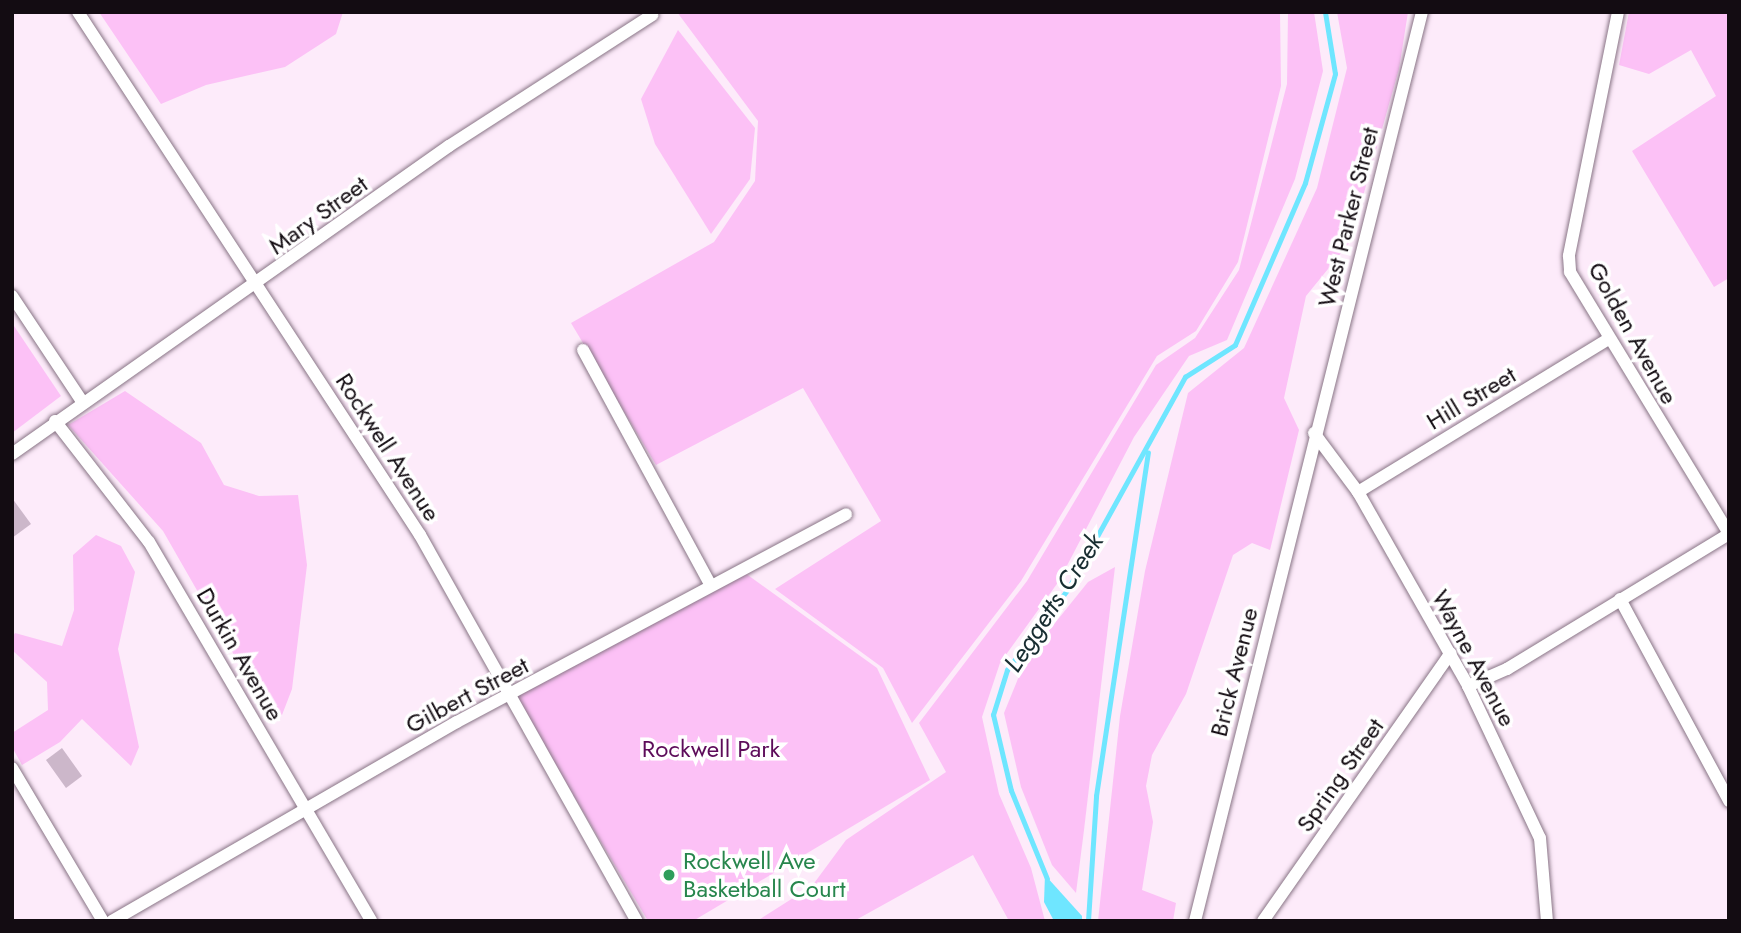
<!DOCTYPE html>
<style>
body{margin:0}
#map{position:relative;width:1741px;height:933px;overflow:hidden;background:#fdebfa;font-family:Jost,sans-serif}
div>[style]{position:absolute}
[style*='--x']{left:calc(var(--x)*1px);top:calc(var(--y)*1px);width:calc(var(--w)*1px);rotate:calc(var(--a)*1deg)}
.green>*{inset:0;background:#fcc1f6}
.water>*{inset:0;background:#6fe6ff}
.stream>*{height:4.5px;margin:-2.25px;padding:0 2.25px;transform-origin:2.25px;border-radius:2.25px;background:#6fe6ff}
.building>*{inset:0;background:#ccb7ca}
.roads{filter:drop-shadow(0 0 2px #897586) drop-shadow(0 0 2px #897586)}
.street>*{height:12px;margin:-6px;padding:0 6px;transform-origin:6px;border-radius:6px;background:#fff}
.dots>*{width:19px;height:19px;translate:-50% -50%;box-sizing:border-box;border:4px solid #fff;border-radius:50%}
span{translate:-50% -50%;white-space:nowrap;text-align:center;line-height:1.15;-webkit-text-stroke:7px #fff;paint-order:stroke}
.street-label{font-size:24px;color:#130c12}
.park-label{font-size:24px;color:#5d0c5a}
.leisure-label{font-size:24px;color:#27864d}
.left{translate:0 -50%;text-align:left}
.water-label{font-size:26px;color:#182d31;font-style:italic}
.frame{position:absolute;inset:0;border:14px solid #130c12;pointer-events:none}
</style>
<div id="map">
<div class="green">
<i style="clip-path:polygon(99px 12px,343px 12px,336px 34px,285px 67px,206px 85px,161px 104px)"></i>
<i style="clip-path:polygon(677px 12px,1280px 12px,1281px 86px,1238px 262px,1196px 331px,1157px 356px,1021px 581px,912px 723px,883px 668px,775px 589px,881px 521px,803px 388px,656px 465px,571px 323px,714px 242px,755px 181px,758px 121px)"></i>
<i style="clip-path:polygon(1288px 12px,1314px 12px,1323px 71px,1295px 179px,1227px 340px,1189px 356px,1134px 437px,1059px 581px,1000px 663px,982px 717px,999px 794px,1031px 868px,1045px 921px,1009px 921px,973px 855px,854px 921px,757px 921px,812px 886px,846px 840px,946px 772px,919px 723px,1027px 581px,1156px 365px,1195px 338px,1239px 270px,1287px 84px)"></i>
<i style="clip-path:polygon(1337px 12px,1408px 12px,1399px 69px,1350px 242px,1306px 296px,1284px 398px,1299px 430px,1270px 550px,1252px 543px,1233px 555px,1186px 694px,1152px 755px,1146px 786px,1153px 822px,1142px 890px,1176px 903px,1173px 921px,1098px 921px,1120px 716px,1145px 571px,1188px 393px,1244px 348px,1317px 188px,1347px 68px)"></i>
<i style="clip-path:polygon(1629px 12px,1729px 12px,1729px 278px,1714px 287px,1632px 151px,1716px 96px,1691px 50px,1649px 74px,1619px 65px)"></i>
<i style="clip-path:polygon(678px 30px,755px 128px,750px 179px,711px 234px,655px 144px,641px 99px)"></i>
<i style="clip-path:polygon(12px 323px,61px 396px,12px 433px)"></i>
<i style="clip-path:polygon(125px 391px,201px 443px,224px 485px,259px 496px,298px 495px,307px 565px,292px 689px,282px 715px,257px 695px,163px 531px,68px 425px)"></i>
<i style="clip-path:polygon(96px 535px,121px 546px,135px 572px,118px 649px,139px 747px,131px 766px,82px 719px,60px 742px,22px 765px,12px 747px,12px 733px,48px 710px,47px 682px,12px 650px,12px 638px,15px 633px,62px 646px,74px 610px,73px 555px)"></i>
<i style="clip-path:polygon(1115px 567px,1084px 830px,1076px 893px,1052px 865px,1021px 787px,1004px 713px,1026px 659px,1088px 582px)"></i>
<i style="clip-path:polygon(745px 573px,877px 668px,930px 780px,693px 921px,648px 921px,515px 697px)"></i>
</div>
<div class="water">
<i style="clip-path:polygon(1045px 875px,1082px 916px,1082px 921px,1054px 921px,1044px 902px)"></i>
</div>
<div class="stream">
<i style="--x:1047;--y:879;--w:95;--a:-112.2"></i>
<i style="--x:1011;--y:791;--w:78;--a:-103.3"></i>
<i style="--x:993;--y:715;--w:47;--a:-72.7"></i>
<i style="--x:1007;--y:670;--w:101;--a:-53"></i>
<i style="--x:1068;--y:589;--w:242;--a:-61.1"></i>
<i style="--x:1185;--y:377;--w:59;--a:-32.6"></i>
<i style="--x:1235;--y:345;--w:176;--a:-66.6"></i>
<i style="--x:1305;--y:183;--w:113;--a:-74.6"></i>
<i style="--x:1335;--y:74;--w:63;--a:-99.2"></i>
<i style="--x:1088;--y:921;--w:125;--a:-86.3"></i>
<i style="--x:1096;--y:796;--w:347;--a:-81.4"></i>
</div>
<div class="building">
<i style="clip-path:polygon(12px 498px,31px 524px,12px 538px)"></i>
<i style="clip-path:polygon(62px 748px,82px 776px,66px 788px,46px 760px)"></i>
</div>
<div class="roads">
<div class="street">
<i style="--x:78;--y:12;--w:625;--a:56.82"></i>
<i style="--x:420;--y:535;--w:443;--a:60.7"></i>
<i style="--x:1618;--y:12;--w:249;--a:101.4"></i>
<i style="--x:1569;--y:256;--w:16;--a:86"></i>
<i style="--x:1570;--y:272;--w:306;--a:58.7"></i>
<i style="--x:12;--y:296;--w:125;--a:56.4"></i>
<i style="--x:583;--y:350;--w:266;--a:61.5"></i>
<i style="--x:55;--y:421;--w:153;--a:52.2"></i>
<i style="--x:149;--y:542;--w:439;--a:59.6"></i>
<i style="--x:1314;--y:433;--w:74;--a:53.3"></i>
<i style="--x:1358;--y:492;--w:223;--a:60.4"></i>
<i style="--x:1468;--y:686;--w:168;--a:64.7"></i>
<i style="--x:1540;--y:838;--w:83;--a:85.2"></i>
<i style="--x:12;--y:454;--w:535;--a:-35.18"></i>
<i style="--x:449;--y:146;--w:242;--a:-32.8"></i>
<i style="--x:1358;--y:492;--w:292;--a:-31.4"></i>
<i style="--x:1620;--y:599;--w:230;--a:61.6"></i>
<i style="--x:1468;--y:686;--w:43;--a:-23.6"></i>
<i style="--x:1507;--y:669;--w:260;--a:-31.3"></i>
<i style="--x:12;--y:768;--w:178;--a:59.3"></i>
<i style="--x:112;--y:921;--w:398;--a:-30"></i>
<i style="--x:457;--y:722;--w:441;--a:-28.1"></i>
<i style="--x:1195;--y:921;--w:937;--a:-75.98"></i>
<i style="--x:1263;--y:921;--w:327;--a:-55"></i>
</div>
</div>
<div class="dots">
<i style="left:669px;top:875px;background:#2e9e5b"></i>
</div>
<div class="street-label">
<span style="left:318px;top:215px;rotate:-36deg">Mary Street</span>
<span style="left:1348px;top:217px;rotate:-76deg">West Parker Street</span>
<span style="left:1633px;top:333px;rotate:61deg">Golden Avenue</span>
<span style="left:1471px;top:398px;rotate:-31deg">Hill Street</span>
<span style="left:388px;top:447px;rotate:57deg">Rockwell Avenue</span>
<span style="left:240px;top:654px;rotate:60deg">Durkin Avenue</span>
<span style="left:1474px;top:658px;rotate:62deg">Wayne Avenue</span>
<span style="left:1234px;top:672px;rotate:-76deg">Brick Avenue</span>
<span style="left:467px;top:695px;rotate:-28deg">Gilbert Street</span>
<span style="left:1340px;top:775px;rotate:-55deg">Spring Street</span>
</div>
<div class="park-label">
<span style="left:711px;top:749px">Rockwell Park</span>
</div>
<div class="leisure-label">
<span class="left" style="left:683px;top:875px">Rockwell Ave<br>Basketball Court</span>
</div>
<div class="water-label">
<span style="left:1054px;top:603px;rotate:-57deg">Leggetts Creek</span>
</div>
<div class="frame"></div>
</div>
